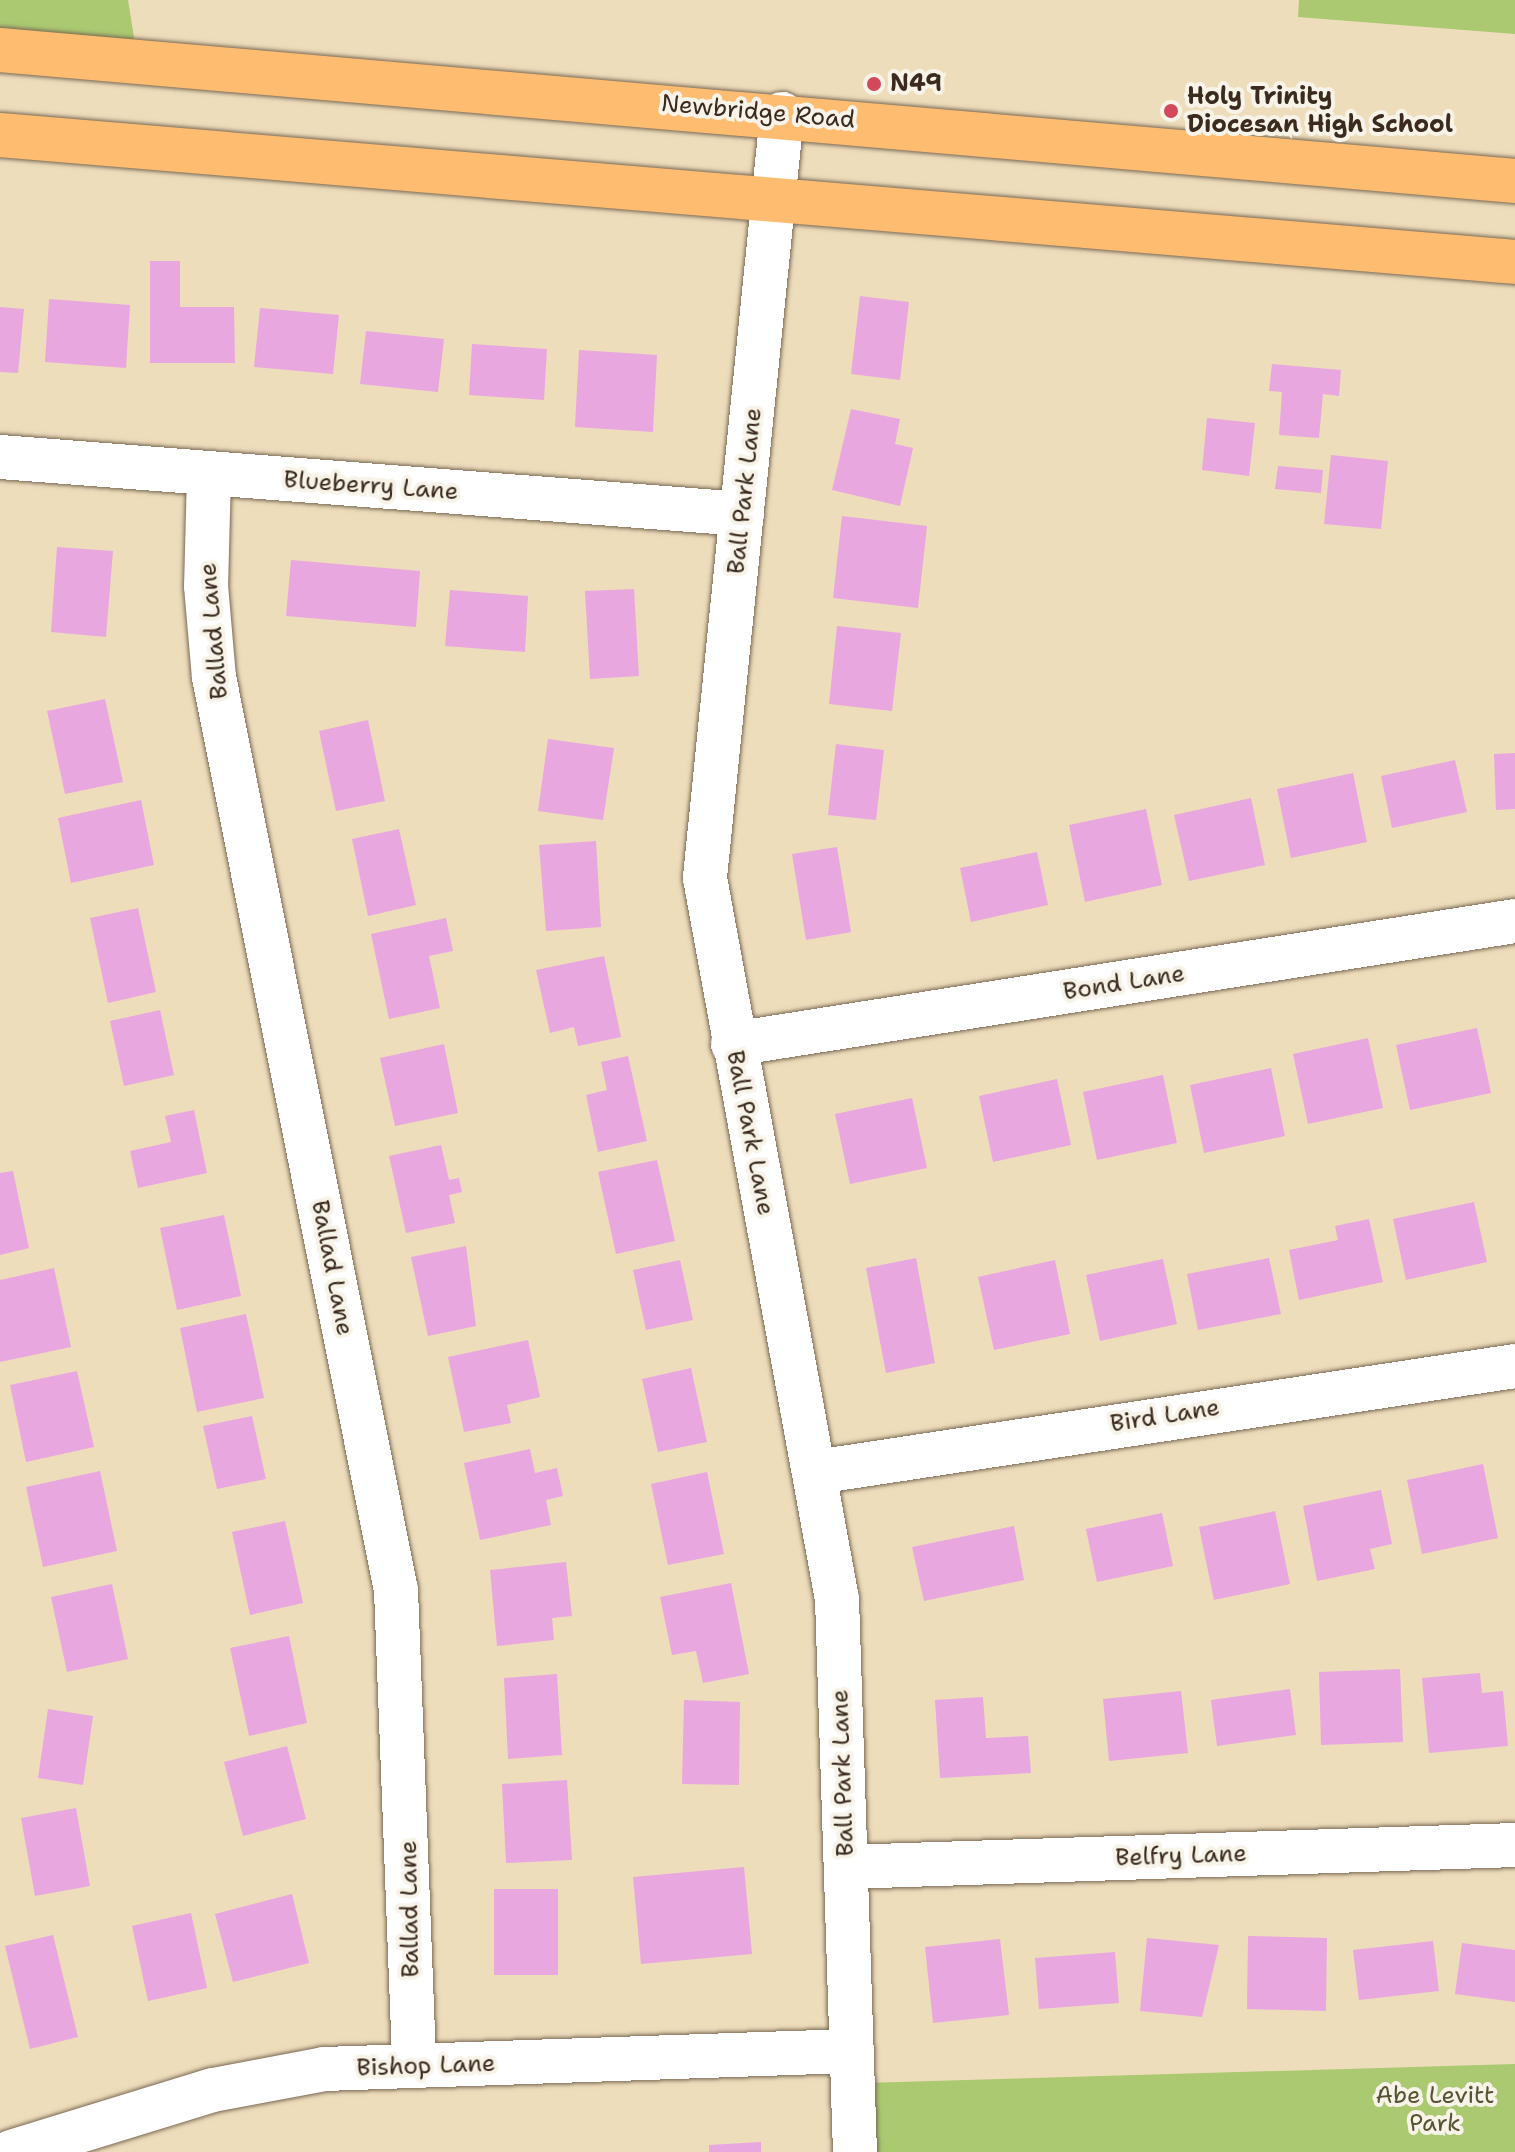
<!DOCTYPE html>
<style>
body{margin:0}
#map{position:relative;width:1515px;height:2152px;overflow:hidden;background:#edb;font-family:"Shantell Sans",sans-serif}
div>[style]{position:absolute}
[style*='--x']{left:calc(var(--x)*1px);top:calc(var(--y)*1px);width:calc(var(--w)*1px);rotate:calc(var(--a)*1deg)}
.green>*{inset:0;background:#aac971}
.building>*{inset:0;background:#e8a7df}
.roads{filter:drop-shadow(0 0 2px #7a6955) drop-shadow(0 0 2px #7a6955)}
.minor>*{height:44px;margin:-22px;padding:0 22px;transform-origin:22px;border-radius:22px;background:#fff}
.major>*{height:44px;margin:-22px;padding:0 22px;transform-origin:22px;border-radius:22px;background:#febc70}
.dots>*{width:22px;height:22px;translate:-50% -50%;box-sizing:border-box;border:4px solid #f7f3e8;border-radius:50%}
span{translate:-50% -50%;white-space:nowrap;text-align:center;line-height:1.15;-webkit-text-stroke:8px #f7f3e8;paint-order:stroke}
.poi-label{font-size:24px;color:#3b2a1e;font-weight:700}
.left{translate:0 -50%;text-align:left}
.street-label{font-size:24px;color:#3b2a1e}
.park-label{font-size:24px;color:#575233}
</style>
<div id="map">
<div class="green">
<i style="clip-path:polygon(0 0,128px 0,137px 56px,0 48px)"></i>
<i style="clip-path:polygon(1299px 0,1515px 0,1515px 34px,1298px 17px)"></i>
<i style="clip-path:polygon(1515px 2064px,1515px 2152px,865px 2152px,863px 2083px)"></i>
</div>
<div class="building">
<i style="clip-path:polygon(150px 261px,180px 261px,180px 307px,234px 307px,235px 363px,150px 363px)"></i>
<i style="clip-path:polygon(860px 296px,909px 302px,900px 380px,851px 374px)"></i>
<i style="clip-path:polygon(49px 299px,130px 305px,126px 368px,45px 362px)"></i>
<i style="clip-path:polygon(0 307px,24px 309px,18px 373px,0 372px)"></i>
<i style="clip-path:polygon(260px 308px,339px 315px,333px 374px,254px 367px)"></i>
<i style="clip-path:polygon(366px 331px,444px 339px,438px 392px,360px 384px)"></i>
<i style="clip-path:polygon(472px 344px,547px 349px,544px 400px,469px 395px)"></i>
<i style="clip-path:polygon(579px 350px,657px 355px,653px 432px,575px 427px)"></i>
<i style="clip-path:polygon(1272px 364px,1341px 370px,1339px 396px,1323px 394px,1319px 438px,1279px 435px,1282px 392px,1269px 391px)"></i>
<i style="clip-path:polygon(851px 409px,900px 419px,895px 444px,913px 448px,900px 506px,832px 490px)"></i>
<i style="clip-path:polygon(1207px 418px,1255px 423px,1249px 476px,1202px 470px)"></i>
<i style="clip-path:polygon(1331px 455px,1388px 461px,1381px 529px,1324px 524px)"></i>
<i style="clip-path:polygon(1278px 466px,1323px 470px,1321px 493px,1275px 489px)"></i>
<i style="clip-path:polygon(842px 516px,927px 526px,918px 608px,833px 598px)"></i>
<i style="clip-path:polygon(57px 547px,113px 551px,106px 637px,51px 632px)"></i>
<i style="clip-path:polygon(291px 560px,420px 571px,416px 627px,286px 616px)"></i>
<i style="clip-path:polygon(634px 589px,639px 676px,590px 679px,585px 591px)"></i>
<i style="clip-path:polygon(450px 590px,528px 596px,525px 652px,445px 646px)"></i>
<i style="clip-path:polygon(837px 626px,901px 633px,892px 711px,829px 704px)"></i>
<i style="clip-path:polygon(105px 699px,123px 782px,65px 794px,47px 711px)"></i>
<i style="clip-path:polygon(368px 720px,385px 801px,336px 811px,319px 731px)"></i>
<i style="clip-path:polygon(548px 739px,614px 748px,603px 820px,538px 811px)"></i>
<i style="clip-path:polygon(836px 744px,884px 750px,876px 820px,828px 815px)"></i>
<i style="clip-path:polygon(1515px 753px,1515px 809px,1496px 810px,1494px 754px)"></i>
<i style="clip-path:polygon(1455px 760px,1467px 812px,1392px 828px,1381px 776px)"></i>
<i style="clip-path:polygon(1353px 773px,1367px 842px,1291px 858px,1277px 789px)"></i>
<i style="clip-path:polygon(1251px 798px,1265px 865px,1189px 881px,1174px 815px)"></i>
<i style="clip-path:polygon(141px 800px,154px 865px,71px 883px,58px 818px)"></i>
<i style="clip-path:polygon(1146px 809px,1162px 885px,1085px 902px,1069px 825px)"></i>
<i style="clip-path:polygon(399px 829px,416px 905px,368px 916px,352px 839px)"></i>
<i style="clip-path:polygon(596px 841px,601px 927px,546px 931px,539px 845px)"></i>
<i style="clip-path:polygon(837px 847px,851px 932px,806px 940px,792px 854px)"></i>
<i style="clip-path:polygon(1037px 852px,1048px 905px,971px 922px,960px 868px)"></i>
<i style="clip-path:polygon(138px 908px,156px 992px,108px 1003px,90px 918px)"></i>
<i style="clip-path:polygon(446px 918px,453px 951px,429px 956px,440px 1008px,389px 1019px,371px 934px)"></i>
<i style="clip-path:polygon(604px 956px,621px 1037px,578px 1046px,574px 1027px,550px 1033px,536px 970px)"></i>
<i style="clip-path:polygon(160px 1010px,174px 1075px,124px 1086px,110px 1021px)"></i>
<i style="clip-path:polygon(1477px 1028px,1491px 1093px,1410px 1110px,1396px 1045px)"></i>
<i style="clip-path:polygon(1368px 1038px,1383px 1108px,1308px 1124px,1293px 1054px)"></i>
<i style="clip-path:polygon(444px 1044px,458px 1113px,395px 1126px,380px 1058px)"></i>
<i style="clip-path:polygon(628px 1056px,647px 1141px,598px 1152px,586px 1095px,607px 1090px,601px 1062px)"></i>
<i style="clip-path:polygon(1271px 1068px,1285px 1136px,1204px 1153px,1190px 1085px)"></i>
<i style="clip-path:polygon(1163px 1075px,1177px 1143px,1097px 1160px,1083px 1092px)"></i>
<i style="clip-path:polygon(1057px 1079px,1071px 1145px,993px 1162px,979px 1096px)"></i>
<i style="clip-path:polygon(912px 1098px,927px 1168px,850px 1184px,835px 1114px)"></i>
<i style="clip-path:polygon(194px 1110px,207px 1173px,138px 1188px,130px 1151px,171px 1142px,165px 1116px)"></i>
<i style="clip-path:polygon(441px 1145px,449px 1180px,459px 1178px,462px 1192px,449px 1195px,455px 1223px,406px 1233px,389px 1156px)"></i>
<i style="clip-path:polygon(657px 1160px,675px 1241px,616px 1254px,598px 1172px)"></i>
<i style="clip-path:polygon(13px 1171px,29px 1248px,0 1255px,0 1173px)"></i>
<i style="clip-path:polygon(1474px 1202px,1487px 1262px,1406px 1280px,1393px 1219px)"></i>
<i style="clip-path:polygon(224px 1215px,241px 1296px,177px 1310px,160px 1228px)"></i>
<i style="clip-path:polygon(1369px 1219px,1383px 1282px,1299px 1300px,1289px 1250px,1338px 1240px,1335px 1226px)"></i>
<i style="clip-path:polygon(466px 1246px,476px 1326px,428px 1336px,411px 1257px)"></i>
<i style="clip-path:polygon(916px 1258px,935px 1363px,886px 1373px,866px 1268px)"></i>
<i style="clip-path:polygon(1269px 1258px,1281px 1314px,1198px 1330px,1187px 1274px)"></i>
<i style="clip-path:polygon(1163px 1259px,1177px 1324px,1100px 1341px,1086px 1275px)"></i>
<i style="clip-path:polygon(680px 1260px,693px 1320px,646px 1330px,633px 1270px)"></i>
<i style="clip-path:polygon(1055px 1260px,1070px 1334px,994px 1350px,978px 1277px)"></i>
<i style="clip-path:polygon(54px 1268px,71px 1347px,0 1362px,0 1280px)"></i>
<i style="clip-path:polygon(246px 1314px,264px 1398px,197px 1412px,180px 1328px)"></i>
<i style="clip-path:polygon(528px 1340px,540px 1397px,507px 1405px,511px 1423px,464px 1432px,448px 1357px)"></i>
<i style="clip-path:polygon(691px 1368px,707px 1442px,658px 1452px,642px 1379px)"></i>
<i style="clip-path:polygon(77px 1371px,94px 1447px,26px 1462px,10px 1385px)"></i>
<i style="clip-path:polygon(252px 1416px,266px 1479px,217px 1489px,203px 1426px)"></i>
<i style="clip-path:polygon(530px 1449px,535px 1473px,557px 1468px,563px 1496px,546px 1500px,551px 1525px,480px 1540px,464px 1463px)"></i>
<i style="clip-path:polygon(1483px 1464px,1498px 1538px,1422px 1554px,1407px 1480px)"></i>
<i style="clip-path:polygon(100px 1471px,117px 1551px,43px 1567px,26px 1487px)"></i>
<i style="clip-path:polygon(707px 1472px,724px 1554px,668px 1565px,651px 1484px)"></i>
<i style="clip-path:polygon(1381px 1490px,1392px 1544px,1370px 1549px,1375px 1569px,1317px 1581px,1303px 1506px)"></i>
<i style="clip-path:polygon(1275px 1511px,1290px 1584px,1214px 1600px,1199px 1527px)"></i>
<i style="clip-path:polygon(1162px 1513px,1173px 1566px,1097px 1582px,1086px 1529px)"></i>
<i style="clip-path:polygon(285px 1521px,303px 1603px,250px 1615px,232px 1532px)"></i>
<i style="clip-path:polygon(1014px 1526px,1024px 1580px,924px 1601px,912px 1547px)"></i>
<i style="clip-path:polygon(566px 1562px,572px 1616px,552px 1618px,554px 1640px,497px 1646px,490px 1570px)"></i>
<i style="clip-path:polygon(731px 1583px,749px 1674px,703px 1683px,696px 1651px,672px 1655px,660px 1597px)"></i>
<i style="clip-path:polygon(112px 1584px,128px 1659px,67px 1672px,51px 1597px)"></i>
<i style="clip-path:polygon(289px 1636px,307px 1723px,249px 1736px,230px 1648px)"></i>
<i style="clip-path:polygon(1400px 1669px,1403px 1742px,1321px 1745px,1319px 1672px)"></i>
<i style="clip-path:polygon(1480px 1673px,1482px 1693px,1503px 1691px,1508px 1746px,1429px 1753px,1422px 1678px)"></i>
<i style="clip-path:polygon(557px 1674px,562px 1755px,508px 1759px,504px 1678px)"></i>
<i style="clip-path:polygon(1290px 1689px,1296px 1735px,1217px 1746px,1211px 1700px)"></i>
<i style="clip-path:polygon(1181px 1691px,1188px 1753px,1109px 1761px,1103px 1699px)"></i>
<i style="clip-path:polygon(983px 1697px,986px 1738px,1028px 1736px,1031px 1773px,940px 1778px,935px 1700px)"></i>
<i style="clip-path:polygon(684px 1700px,740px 1702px,739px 1785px,682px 1784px)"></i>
<i style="clip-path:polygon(48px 1709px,93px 1716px,83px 1785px,38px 1778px)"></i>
<i style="clip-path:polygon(287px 1746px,306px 1819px,243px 1836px,224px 1762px)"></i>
<i style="clip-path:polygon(567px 1780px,572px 1860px,506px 1863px,502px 1784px)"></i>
<i style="clip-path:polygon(76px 1808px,90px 1886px,35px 1896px,21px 1818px)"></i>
<i style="clip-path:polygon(744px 1867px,752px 1954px,641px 1964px,633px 1877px)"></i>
<i style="clip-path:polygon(494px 1889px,558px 1889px,558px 1975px,494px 1975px)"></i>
<i style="clip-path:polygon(292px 1894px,309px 1963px,233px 1982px,215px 1914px)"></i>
<i style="clip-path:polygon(191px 1913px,207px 1988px,148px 2001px,132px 1926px)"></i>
<i style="clip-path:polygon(53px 1935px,78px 2037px,30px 2049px,5px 1946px)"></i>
<i style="clip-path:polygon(1248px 1936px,1327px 1938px,1326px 2011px,1247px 2009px)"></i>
<i style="clip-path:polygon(1147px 1938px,1219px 1945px,1202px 2017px,1140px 2011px)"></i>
<i style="clip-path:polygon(1000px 1939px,1009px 2015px,933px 2023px,925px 1947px)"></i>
<i style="clip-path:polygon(1433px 1941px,1439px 1991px,1359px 2000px,1353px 1950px)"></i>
<i style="clip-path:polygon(1462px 1943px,1515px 1950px,1515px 2002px,1455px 1994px)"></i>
<i style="clip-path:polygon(1115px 1952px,1119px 2003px,1039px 2009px,1035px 1958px)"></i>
<i style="clip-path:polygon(761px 2142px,761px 2152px,709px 2152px,709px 2145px)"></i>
</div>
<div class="roads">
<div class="minor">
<i style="--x:782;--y:114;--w:768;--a:95.76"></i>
<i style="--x:705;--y:878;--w:733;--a:79.63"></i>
<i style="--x:837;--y:1599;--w:553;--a:88.14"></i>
<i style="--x:0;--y:457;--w:744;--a:4.39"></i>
<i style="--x:209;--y:474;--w:112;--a:91.5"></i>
<i style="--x:206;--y:586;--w:91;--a:85"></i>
<i style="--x:214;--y:677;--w:931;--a:78.73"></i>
<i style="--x:396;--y:1590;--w:476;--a:87.8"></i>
<i style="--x:733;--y:1044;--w:792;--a:-8.94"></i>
<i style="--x:816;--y:1472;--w:707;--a:-8.62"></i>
<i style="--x:846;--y:1867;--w:669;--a:-1.88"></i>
<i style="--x:11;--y:2152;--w:211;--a:-17.1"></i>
<i style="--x:213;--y:2090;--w:113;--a:-10.7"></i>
<i style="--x:324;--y:2069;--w:527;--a:-1.96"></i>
</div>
<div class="major">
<i style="--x:0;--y:50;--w:1521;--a:4.94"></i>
<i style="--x:0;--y:135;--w:1520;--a:4.79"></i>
</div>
</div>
<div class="dots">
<i style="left:874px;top:84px;background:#d1495b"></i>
<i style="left:1171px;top:111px;background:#d1495b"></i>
</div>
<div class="poi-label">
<span class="left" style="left:890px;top:84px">N49</span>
<span class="left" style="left:1187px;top:111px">Holy Trinity<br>Diocesan High School</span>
</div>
<div class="street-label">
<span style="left:758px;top:112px;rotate:5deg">Newbridge Road</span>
<span style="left:371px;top:486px;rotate:4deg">Blueberry Lane</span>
<span style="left:745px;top:491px;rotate:-84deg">Ball Park Lane</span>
<span style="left:214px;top:631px;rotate:-95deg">Ballad Lane</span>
<span style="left:1124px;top:983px;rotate:-9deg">Bond Lane</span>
<span style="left:750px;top:1133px;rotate:79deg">Ball Park Lane</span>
<span style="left:332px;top:1268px;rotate:79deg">Ballad Lane</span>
<span style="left:1165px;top:1416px;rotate:-9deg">Bird Lane</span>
<span style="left:843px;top:1773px;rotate:-92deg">Ball Park Lane</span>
<span style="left:1181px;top:1856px;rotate:-2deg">Belfry Lane</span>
<span style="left:410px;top:1909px;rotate:-91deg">Ballad Lane</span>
<span style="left:426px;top:2066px;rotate:-2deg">Bishop Lane</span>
</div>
<div class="park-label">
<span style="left:1435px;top:2110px">Abe Levitt<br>Park</span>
</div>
</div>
